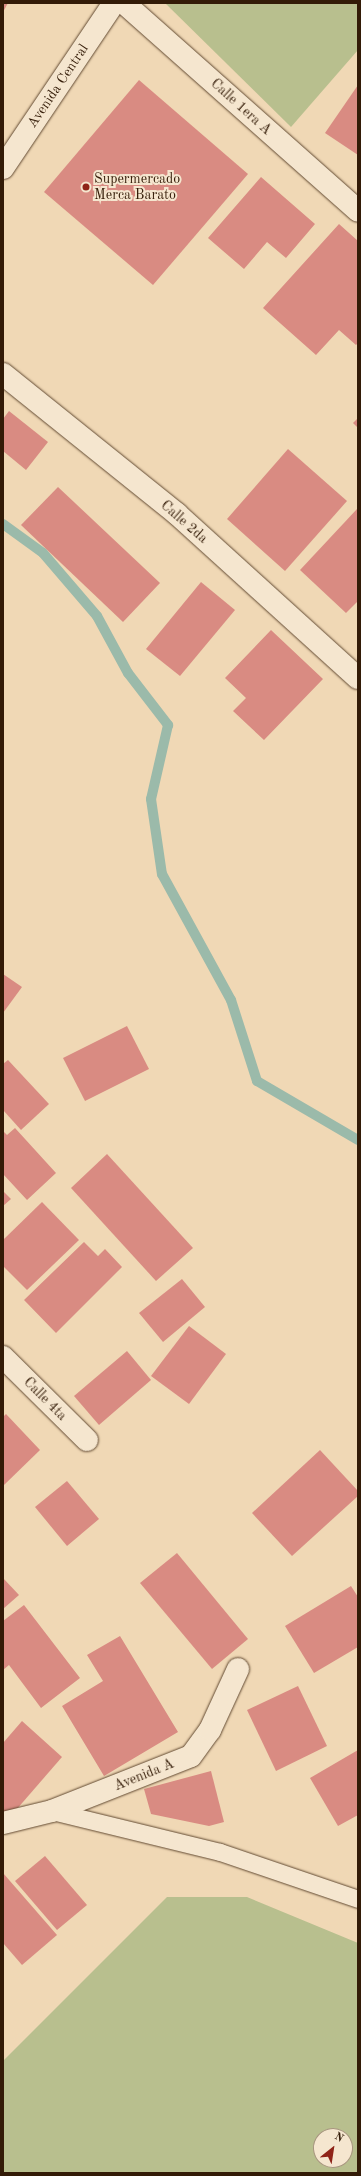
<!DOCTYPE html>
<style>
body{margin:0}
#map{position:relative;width:361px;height:2176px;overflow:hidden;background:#f0d8b5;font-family:"Old Standard TT",serif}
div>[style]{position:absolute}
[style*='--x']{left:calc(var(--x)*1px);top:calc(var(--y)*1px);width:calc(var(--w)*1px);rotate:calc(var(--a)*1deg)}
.green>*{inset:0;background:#b8bf8e}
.stream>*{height:10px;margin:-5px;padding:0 5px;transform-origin:5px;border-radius:5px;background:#9bbaaa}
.building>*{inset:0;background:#d98b82}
.roads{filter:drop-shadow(0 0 1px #624a32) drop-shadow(0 0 1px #624a32)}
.lane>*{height:17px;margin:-8.5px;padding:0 8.5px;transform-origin:8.5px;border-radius:8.5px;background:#f5e6cf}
.street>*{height:22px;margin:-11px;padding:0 11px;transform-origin:11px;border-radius:11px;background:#f5e6cf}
.secondary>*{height:22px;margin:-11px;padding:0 11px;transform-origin:11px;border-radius:11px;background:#f5e6cf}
.dots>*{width:11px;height:11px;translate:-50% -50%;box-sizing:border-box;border:2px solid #f5e6cf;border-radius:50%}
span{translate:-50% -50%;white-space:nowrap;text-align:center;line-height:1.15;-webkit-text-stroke:4px #f5e6cf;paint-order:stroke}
.street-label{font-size:14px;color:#331b07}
.poi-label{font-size:14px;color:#331b07}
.left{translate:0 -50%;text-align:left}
.frame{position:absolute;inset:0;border:4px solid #331b07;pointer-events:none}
.north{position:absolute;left:313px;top:2128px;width:40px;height:40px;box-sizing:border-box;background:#f5e6cf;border:1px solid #a7957f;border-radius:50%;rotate:30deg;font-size:11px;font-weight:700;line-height:16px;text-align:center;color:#331b07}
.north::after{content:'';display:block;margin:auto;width:14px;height:18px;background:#8f2418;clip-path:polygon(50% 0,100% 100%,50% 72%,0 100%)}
</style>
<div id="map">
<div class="green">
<i style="clip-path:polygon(165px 3px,358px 3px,358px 50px,291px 127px)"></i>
<i style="clip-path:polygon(evenodd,167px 1897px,247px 1897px,358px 1943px,358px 2173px,3px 2173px,3px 2061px,167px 1897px,321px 2136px,345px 2136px,345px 2160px,321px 2160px,321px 2136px)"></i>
</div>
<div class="stream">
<i style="--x:3;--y:524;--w:49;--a:35.9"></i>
<i style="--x:43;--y:553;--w:83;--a:49.4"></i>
<i style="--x:97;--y:616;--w:65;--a:61.5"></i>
<i style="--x:128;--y:673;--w:66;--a:52.4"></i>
<i style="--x:168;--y:725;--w:76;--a:102.9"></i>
<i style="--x:151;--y:799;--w:76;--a:81.7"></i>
<i style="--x:162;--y:874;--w:144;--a:61.3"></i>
<i style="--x:231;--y:1000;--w:85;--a:72.2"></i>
<i style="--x:257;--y:1081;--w:117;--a:30.3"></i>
</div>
<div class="building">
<i style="clip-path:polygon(3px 3px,8px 3px,3px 12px)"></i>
<i style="clip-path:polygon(139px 80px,248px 174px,153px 285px,44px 192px)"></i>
<i style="clip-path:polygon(358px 85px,358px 155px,325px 133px)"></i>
<i style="clip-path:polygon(261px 177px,315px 224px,286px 258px,267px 242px,244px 269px,208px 238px)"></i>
<i style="clip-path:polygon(339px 224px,358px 241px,358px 343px,356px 345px,339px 330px,316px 355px,263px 308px)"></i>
<i style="clip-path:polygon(9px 411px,48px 442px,26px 470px,3px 451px,3px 419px)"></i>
<i style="clip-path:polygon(358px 418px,358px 428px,353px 423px)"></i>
<i style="clip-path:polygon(288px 449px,347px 501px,285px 571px,227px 519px)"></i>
<i style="clip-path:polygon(58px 487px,160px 583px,123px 622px,21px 525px)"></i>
<i style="clip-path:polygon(357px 509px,358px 601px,346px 613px,300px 570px)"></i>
<i style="clip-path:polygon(201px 582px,235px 610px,180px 676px,146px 649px)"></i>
<i style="clip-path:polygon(271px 630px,323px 679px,264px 740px,233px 711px,246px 698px,225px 678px)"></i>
<i style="clip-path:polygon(3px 974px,22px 987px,3px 1013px)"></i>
<i style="clip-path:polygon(127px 1026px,149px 1069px,85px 1101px,63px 1058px)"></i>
<i style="clip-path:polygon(8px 1060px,49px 1104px,21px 1130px,3px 1110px,3px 1064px)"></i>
<i style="clip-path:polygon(15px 1128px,56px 1173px,27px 1200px,3px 1174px,3px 1131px,7px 1135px)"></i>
<i style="clip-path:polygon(107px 1154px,193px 1248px,156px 1281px,71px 1188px)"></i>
<i style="clip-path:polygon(3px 1191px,11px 1199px,3px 1206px)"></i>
<i style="clip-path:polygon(42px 1202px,79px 1240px,27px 1290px,3px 1266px,3px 1240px)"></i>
<i style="clip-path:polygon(84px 1242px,98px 1256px,105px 1249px,122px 1267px,56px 1333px,24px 1300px)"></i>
<i style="clip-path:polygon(182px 1279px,205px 1307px,163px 1342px,139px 1313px)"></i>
<i style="clip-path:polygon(189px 1326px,226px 1354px,189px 1404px,151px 1376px)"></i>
<i style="clip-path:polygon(127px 1351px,151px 1380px,99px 1425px,74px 1396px)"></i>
<i style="clip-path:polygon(6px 1414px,40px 1450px,3px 1486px,3px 1417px)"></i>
<i style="clip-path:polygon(320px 1450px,358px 1491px,358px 1496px,292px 1556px,252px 1513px)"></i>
<i style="clip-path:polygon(67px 1481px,99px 1519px,67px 1546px,35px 1507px)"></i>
<i style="clip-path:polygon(177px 1553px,248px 1639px,212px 1669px,140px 1583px)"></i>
<i style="clip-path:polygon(3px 1578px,19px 1595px,3px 1609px)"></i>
<i style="clip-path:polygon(351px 1586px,358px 1597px,358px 1647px,314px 1673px,285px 1626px)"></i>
<i style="clip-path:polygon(24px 1605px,80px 1678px,41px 1708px,9px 1665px,3px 1670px,3px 1621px)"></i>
<i style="clip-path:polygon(120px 1636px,178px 1732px,104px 1776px,62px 1706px,103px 1681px,87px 1655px)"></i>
<i style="clip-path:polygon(298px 1686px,327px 1746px,276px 1771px,247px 1710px)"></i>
<i style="clip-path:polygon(22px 1721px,62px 1757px,10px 1817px,3px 1810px,3px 1743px)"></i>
<i style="clip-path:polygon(358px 1750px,358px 1815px,338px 1826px,310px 1778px)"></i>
<i style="clip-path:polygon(211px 1771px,224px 1822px,209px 1826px,151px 1814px,144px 1789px)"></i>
<i style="clip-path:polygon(45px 1856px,87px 1905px,57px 1930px,15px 1881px)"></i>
<i style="clip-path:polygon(3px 1873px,57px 1935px,22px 1965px,3px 1943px)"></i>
</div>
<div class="roads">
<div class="lane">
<i style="--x:52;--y:1811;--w:173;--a:13.7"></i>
<i style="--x:220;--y:1852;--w:146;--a:18.8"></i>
</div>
<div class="street">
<i style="--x:124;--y:3;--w:313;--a:41.6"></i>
<i style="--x:3;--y:374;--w:223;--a:38.8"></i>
<i style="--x:177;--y:514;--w:244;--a:42.2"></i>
<i style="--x:3;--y:1357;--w:118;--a:44.7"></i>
<i style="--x:3;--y:1823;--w:50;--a:-13.8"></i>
<i style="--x:52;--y:1811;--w:149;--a:-21.6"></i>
<i style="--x:191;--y:1756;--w:32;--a:-54"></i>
<i style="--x:210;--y:1730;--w:67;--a:-65.3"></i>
</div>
<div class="secondary">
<i style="--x:3;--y:168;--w:199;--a:-56.1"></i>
</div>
</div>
<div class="dots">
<i style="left:86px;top:187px;background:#8f2418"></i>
</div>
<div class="street-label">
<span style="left:58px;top:86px;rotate:-56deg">Avenida Central</span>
<span style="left:241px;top:107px;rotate:42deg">Calle 1era A</span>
<span style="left:184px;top:522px;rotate:41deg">Calle 2da</span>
<span style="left:45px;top:1399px;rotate:45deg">Calle 4ta</span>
<span style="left:144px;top:1775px;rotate:-22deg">Avenida A</span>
</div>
<div class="poi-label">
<span class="left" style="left:94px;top:187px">Supermercado<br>Merca Barato</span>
</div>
<div class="frame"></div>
<div class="north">N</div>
</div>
